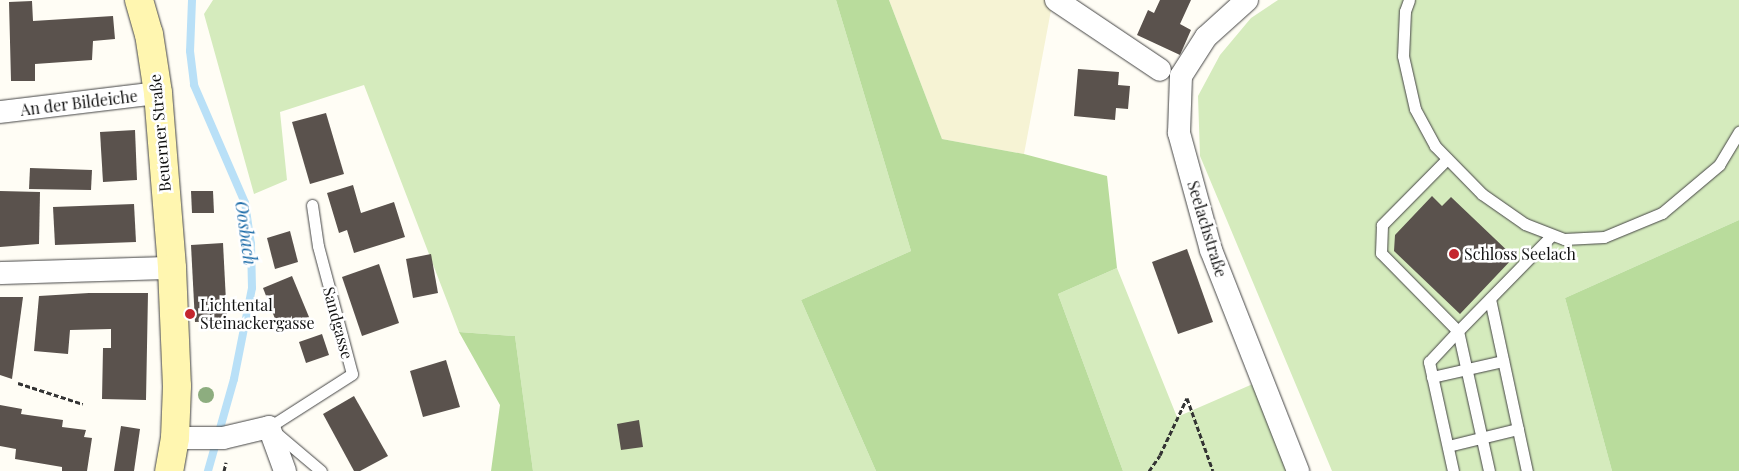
<!DOCTYPE html>
<meta charset="utf-8">
<style>
body{margin:0}
#map{position:relative;width:1739px;height:471px;overflow:hidden;background:#fffdf5;font-family:"Playfair Display",serif}
div>[style]{position:absolute}
[style*='--x']{left:calc(var(--x)*1px);top:calc(var(--y)*1px);width:calc(var(--w)*1px);rotate:calc(var(--a)*1deg)}
.farmland>*{inset:0;background:#f6f3d4}
.green>*{inset:0;background:#d5ebbd}
.forest>*{inset:0;background:#b9dc9c}
.stream>*{height:8px;margin:-4px;padding:0 4px;transform-origin:4px;border-radius:4px;background:#b9e0f7}
.building>*{inset:0;background:#5a524d}
.path>*{height:3px;margin-top:-1.5px;transform-origin:0;background:repeating-linear-gradient(90deg,#333 0 5px,transparent 0 7.5px)}
.roads{filter:drop-shadow(0 0 1px #444) drop-shadow(0 0 1px #444)}
.lane>*{height:11px;margin:-5.5px;padding:0 5.5px;transform-origin:5.5px;border-radius:5.5px;background:#fff}
.street>*{height:22px;margin:-11px;padding:0 11px;transform-origin:11px;border-radius:11px;background:#fff}
.secondary>*{height:28px;margin:-14px;padding:0 14px;transform-origin:14px;border-radius:14px;background:#fff6b0}
.trees>*{width:16px;height:16px;margin:-8px;border-radius:50%;background:#8dad7f}
.dots>*{width:14px;height:14px;translate:-50% -50%;box-sizing:border-box;border:2px solid #fff;border-radius:50%}
span{translate:-50% -50%;white-space:nowrap;text-align:center;line-height:1.15;-webkit-text-stroke:5px #fff;paint-order:stroke}
.street-label{font-size:16px;color:#111}
.poi-label{font-size:16px;color:#111}
.left{translate:0 -50%;text-align:left}
.water-label{font-size:18px;color:#1768a6;font-style:italic}
</style>
<div id="map">
<div class="farmland">
<i style="clip-path:polygon(889px 0,1055px 0,1052px 5px,1024px 154px,942px 139px)"></i>
</div>
<div class="green">
<i style="clip-path:polygon(213px 0,836px 0,911px 251px,801px 300px,876px 471px,533px 471px,515px 336px,459px 332px,364px 85px,280px 112px,287px 180px,254px 194px,204px 14px)"></i>
<i style="clip-path:polygon(1278px 0,1739px 0,1739px 220px,1565px 298px,1612px 471px,1332px 471px,1200px 156px,1198px 96px,1220px 55px,1251px 18px)"></i>
<i style="clip-path:polygon(1117px 268px,1177px 417px,1262px 380px,1294px 471px,1123px 471px,1058px 294px)"></i>
</div>
<div class="forest">
<i style="clip-path:polygon(836px 0,889px 0,942px 139px,1024px 154px,1107px 176px,1117px 268px,1058px 294px,1123px 471px,876px 471px,801px 300px,911px 251px)"></i>
<i style="clip-path:polygon(1739px 220px,1739px 471px,1612px 471px,1565px 298px)"></i>
<i style="clip-path:polygon(459px 332px,515px 336px,533px 471px,491px 471px,500px 405px)"></i>
</div>
<div class="stream">
<i style="--x:192;--y:0;--w:51;--a:92.2"></i>
<i style="--x:190;--y:51;--w:34;--a:83"></i>
<i style="--x:194;--y:85;--w:129;--a:66.6"></i>
<i style="--x:245;--y:203;--w:41;--a:81.7"></i>
<i style="--x:251;--y:244;--w:44;--a:88.7"></i>
<i style="--x:252;--y:288;--w:93;--a:101.2"></i>
<i style="--x:234;--y:379;--w:96;--a:105.8"></i>
</div>
<div class="building">
<i style="clip-path:polygon(1160px 0,1191px 0,1180px 24px,1191px 30px,1180px 55px,1137px 35px,1148px 10px,1154px 13px)"></i>
<i style="clip-path:polygon(32px 1px,33px 21px,113px 16px,115px 39px,93px 41px,92px 60px,35px 64px,35px 81px,11px 81px,9px 2px)"></i>
<i style="clip-path:polygon(1078px 69px,1119px 72px,1118px 85px,1130px 86px,1128px 109px,1116px 108px,1115px 120px,1074px 116px)"></i>
<i style="clip-path:polygon(326px 113px,344px 174px,310px 184px,292px 122px)"></i>
<i style="clip-path:polygon(135px 130px,137px 180px,103px 182px,100px 132px)"></i>
<i style="clip-path:polygon(30px 168px,92px 170px,91px 190px,29px 189px)"></i>
<i style="clip-path:polygon(353px 185px,361px 213px,394px 202px,405px 237px,354px 253px,347px 230px,339px 233px,327px 193px)"></i>
<i style="clip-path:polygon(0 191px,40px 192px,39px 244px,0 247px)"></i>
<i style="clip-path:polygon(191px 191px,213px 191px,214px 213px,192px 213px)"></i>
<i style="clip-path:polygon(1432px 196px,1442px 206px,1451px 197px,1514px 257px,1460px 314px,1394px 251px,1395px 235px)"></i>
<i style="clip-path:polygon(134px 204px,136px 242px,55px 245px,53px 207px)"></i>
<i style="clip-path:polygon(290px 231px,298px 262px,275px 269px,267px 238px)"></i>
<i style="clip-path:polygon(223px 243px,227px 321px,195px 322px,191px 245px)"></i>
<i style="clip-path:polygon(1187px 249px,1213px 322px,1178px 334px,1152px 262px)"></i>
<i style="clip-path:polygon(431px 254px,438px 293px,413px 298px,406px 259px)"></i>
<i style="clip-path:polygon(379px 264px,399px 323px,362px 336px,342px 277px)"></i>
<i style="clip-path:polygon(292px 276px,309px 317px,279px 329px,263px 288px)"></i>
<i style="clip-path:polygon(89px 293px,148px 293px,146px 400px,102px 399px,103px 348px,111px 348px,111px 329px,70px 330px,68px 354px,34px 351px,39px 296px)"></i>
<i style="clip-path:polygon(0 297px,23px 297px,12px 379px,0 375px)"></i>
<i style="clip-path:polygon(322px 334px,329px 355px,306px 363px,299px 342px)"></i>
<i style="clip-path:polygon(446px 360px,460px 407px,423px 417px,410px 371px)"></i>
<i style="clip-path:polygon(354px 396px,388px 456px,360px 471px,354px 471px,323px 414px)"></i>
<i style="clip-path:polygon(0 405px,22px 409px,21px 414px,63px 420px,62px 427px,86px 430px,84px 437px,92px 438px,87px 471px,62px 471px,62px 467px,15px 459px,16px 449px,0 446px)"></i>
<i style="clip-path:polygon(639px 420px,643px 447px,621px 450px,617px 424px)"></i>
<i style="clip-path:polygon(121px 426px,140px 429px,134px 471px,114px 471px)"></i>
</div>
<div class="path">
<i style="--x:18;--y:383;--w:68;--a:17.9"></i>
<i style="--x:1187;--y:398;--w:77;--a:70.4"></i>
<i style="--x:224;--y:471;--w:9;--a:-77"></i>
<i style="--x:1149;--y:471;--w:19;--a:-55"></i>
<i style="--x:1160;--y:455;--w:63;--a:-64.7"></i>
</div>
<div class="roads">
<div class="lane">
<i style="--x:1409;--y:0;--w:12;--a:110"></i>
<i style="--x:1405;--y:11;--w:45;--a:92.5"></i>
<i style="--x:1403;--y:56;--w:54;--a:77.2"></i>
<i style="--x:1415;--y:109;--w:42;--a:61.6"></i>
<i style="--x:1435;--y:146;--w:67;--a:45.6"></i>
<i style="--x:1482;--y:194;--w:52;--a:34.9"></i>
<i style="--x:1525;--y:224;--w:42;--a:21"></i>
<i style="--x:1564;--y:239;--w:40;--a:-2.9"></i>
<i style="--x:1604;--y:237;--w:63;--a:-22.5"></i>
<i style="--x:1662;--y:213;--w:75;--a:-40.1"></i>
<i style="--x:1719;--y:165;--w:39;--a:-59"></i>
<i style="--x:1447;--y:159;--w:93;--a:134.6"></i>
<i style="--x:1382;--y:225;--w:28;--a:92"></i>
<i style="--x:1381;--y:253;--w:110;--a:45.4"></i>
<i style="--x:1458;--y:331;--w:134;--a:-45.6"></i>
<i style="--x:312;--y:205;--w:41;--a:81.7"></i>
<i style="--x:318;--y:246;--w:132;--a:75.1"></i>
<i style="--x:352;--y:374;--w:98;--a:147.4"></i>
<i style="--x:269;--y:427;--w:68;--a:40.2"></i>
<i style="--x:1490;--y:299;--w:176;--a:77.9"></i>
<i style="--x:1458;--y:331;--w:143;--a:77.5"></i>
<i style="--x:1432;--y:377;--w:73;--a:-12.7"></i>
<i style="--x:1448;--y:446;--w:72;--a:-13.7"></i>
<i style="--x:1453;--y:471;--w:112;--a:-102.4"></i>
<i style="--x:1429;--y:362;--w:42;--a:-46.9"></i>
</div>
<div class="street">
<i style="--x:1056;--y:0;--w:125;--a:33.9"></i>
<i style="--x:1247;--y:0;--w:55;--a:137.9"></i>
<i style="--x:1206;--y:37;--w:46;--a:122.7"></i>
<i style="--x:1181;--y:76;--w:57;--a:92"></i>
<i style="--x:1179;--y:133;--w:121;--a:74.7"></i>
<i style="--x:1211;--y:250;--w:238;--a:68.5"></i>
<i style="--x:0;--y:112;--w:159;--a:-6.9"></i>
<i style="--x:0;--y:273;--w:172;--a:-1.7"></i>
<i style="--x:175;--y:438;--w:48;--a:0"></i>
<i style="--x:223;--y:438;--w:47;--a:-13.4"></i>
<i style="--x:269;--y:427;--w:47;--a:70"></i>
</div>
<div class="secondary">
<i style="--x:139;--y:0;--w:35;--a:74"></i>
<i style="--x:149;--y:34;--w:60;--a:81.3"></i>
<i style="--x:158;--y:93;--w:176;--a:85.4"></i>
<i style="--x:172;--y:268;--w:118;--a:87.6"></i>
<i style="--x:177;--y:386;--w:52;--a:92.2"></i>
<i style="--x:175;--y:438;--w:34;--a:100"></i>
</div>
</div>
<div class="trees">
<i style="left:206px;top:395px"></i>
</div>
<div class="dots">
<i style="left:1454px;top:254px;background:#c4262e"></i>
<i style="left:190px;top:314px;background:#c4262e"></i>
</div>
<div class="street-label">
<span style="left:79px;top:103px;rotate:-7deg">An der Bildeiche</span>
<span style="left:160px;top:133px;rotate:-95deg">Beuerner Straße</span>
<span style="left:1207px;top:229px;rotate:73deg">Seelachstraße</span>
<span style="left:338px;top:323px;rotate:75deg">Sandgasse</span>
</div>
<div class="poi-label">
<span class="left" style="left:1464px;top:254px">Schloss Seelach</span>
<span class="left" style="left:200px;top:314px">Lichtental<br>Steinackergasse</span>
</div>
<div class="water-label">
<span style="left:246px;top:233px;rotate:82deg">Oosbach</span>
</div>
</div>
